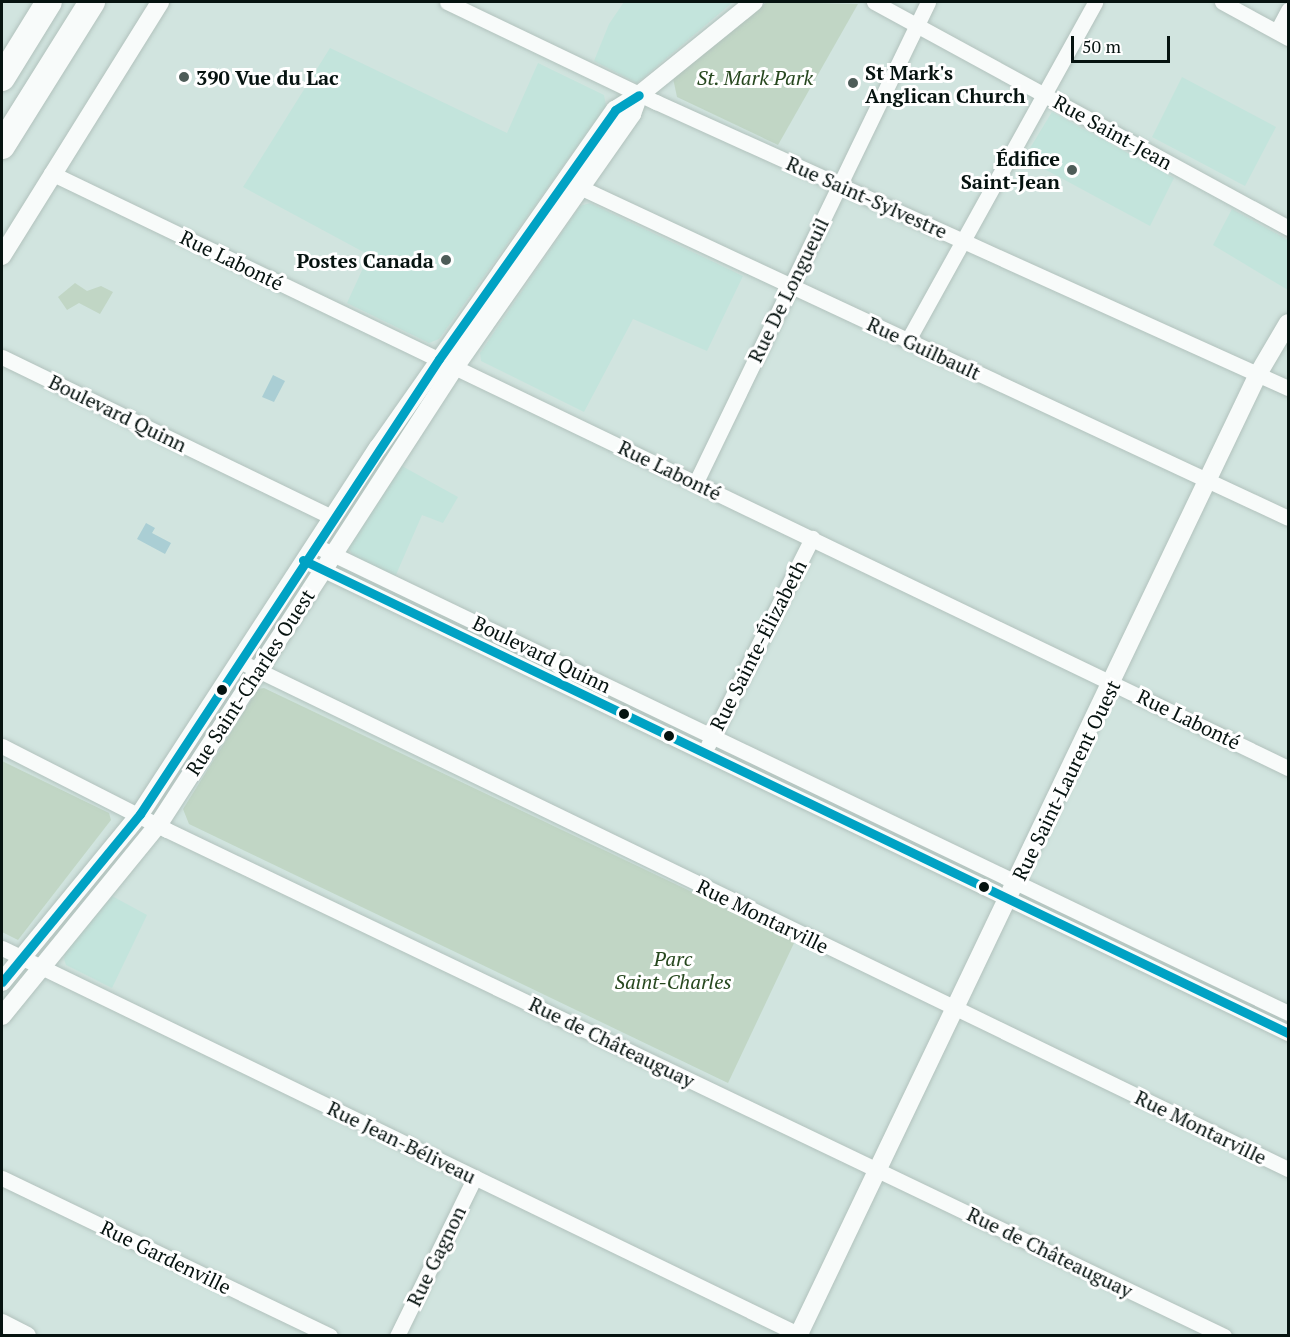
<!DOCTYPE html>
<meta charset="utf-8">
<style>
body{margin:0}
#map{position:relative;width:1290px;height:1337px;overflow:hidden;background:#d1e4df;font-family:"PT Serif",serif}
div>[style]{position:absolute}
.built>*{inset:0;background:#c3e4dc}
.green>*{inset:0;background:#c1d6c5}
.water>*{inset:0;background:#aaced4}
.roads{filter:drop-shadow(0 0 2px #b2c2bd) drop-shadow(0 0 2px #b2c2bd)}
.minor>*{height:15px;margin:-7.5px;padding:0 7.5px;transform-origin:7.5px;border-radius:7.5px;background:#f8fbfa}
.tertiary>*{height:18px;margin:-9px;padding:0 9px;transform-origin:9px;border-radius:9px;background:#f8fbfa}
.motorway>*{height:26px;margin:-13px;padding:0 13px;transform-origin:13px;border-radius:13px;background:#f8fbfa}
.bus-1>*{height:9px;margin:-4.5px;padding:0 4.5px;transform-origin:4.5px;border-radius:4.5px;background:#00a2c4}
.dots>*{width:16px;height:16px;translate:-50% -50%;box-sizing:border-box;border:3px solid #fff;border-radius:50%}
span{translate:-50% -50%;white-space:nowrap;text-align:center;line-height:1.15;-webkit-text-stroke:6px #fff;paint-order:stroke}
.poi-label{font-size:20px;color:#061310;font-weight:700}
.left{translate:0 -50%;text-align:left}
.right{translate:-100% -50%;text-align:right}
.park-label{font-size:20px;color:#27481f;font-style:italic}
.street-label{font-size:20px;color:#061310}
.frame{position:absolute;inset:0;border:3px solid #061310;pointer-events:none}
.scale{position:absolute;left:1071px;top:36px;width:99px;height:27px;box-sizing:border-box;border:3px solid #061310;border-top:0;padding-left:8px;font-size:18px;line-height:21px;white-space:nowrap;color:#061310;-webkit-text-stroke:4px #fff;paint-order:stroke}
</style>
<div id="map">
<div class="built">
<i style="clip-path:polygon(624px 2px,733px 2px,637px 83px,594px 61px,609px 24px)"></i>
<i style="clip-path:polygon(330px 48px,507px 133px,538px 63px,604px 95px,606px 106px,439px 339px,429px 343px,347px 303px,369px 255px,243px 187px)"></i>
<i style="clip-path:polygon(1182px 77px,1276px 127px,1245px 186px,1152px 137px)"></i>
<i style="clip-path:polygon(1052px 112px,1174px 178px,1150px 226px,1024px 158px)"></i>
<i style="clip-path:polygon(590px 203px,743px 276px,707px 351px,633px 319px,584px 412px,481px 361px,480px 353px,580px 206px)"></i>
<i style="clip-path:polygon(1232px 209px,1288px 240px,1288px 290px,1213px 245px)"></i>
<i style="clip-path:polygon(402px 466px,458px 497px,443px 523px,422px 515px,395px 577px,352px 555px,348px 546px)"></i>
<i style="clip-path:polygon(112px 896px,147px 915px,112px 988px,66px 965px,64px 959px,65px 952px)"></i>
</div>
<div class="green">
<i style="clip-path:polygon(767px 2px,858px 4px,778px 145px,677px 97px,673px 78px)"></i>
<i style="clip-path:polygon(75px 283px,87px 291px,101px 286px,113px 292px,100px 314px,79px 303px,67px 310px,58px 297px)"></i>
<i style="clip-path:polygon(264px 688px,795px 941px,728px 1083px,189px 824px,183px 809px,258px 689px)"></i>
<i style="clip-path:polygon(2px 761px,109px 813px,111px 820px,18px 940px,2px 932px)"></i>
</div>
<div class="water">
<i style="clip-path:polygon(273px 375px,285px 381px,274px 402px,262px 397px)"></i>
<i style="clip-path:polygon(146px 523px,155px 528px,152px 533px,171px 543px,165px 554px,137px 539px)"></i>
</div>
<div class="roads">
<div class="minor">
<i style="left:447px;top:2px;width:232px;rotate:25.6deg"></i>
<i style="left:656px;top:102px;width:694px;rotate:24.35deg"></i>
<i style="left:874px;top:2px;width:472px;rotate:28.6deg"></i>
<i style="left:1222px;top:2px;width:75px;rotate:28.6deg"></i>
<i style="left:1277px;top:31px;width:24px;rotate:-62deg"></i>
<i style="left:51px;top:173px;width:1373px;rotate:25.69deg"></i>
<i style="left:571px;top:183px;width:791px;rotate:25.04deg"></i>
<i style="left:908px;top:340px;width:386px;rotate:-61deg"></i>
<i style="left:2px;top:357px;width:367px;rotate:25.9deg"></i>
<i style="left:696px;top:482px;width:533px;rotate:-64.2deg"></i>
<i style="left:314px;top:545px;width:1081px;rotate:25.66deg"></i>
<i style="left:303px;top:560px;width:1093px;rotate:25.65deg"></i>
<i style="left:239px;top:661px;width:1166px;rotate:25.84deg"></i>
<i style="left:708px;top:745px;width:232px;rotate:-63.3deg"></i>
<i style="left:2px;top:746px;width:185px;rotate:27deg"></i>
<i style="left:167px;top:830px;width:1172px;rotate:25.58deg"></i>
<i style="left:2px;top:948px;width:889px;rotate:25.87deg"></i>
<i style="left:2px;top:1178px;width:364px;rotate:25.7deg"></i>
<i style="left:397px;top:1336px;width:177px;rotate:-63.9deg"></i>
</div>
<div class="tertiary">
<i style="left:2px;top:256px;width:299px;rotate:-58.1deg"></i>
<i style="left:2px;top:982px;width:217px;rotate:-50.6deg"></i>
<i style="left:140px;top:814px;width:437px;rotate:-57deg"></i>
<i style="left:378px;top:448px;width:413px;rotate:-55deg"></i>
<i style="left:615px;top:110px;width:28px;rotate:-32deg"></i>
<i style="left:639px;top:95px;width:148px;rotate:-39deg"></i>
<i style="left:2px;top:1016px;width:247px;rotate:-50.8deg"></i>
<i style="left:158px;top:825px;width:546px;rotate:-57.04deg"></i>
<i style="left:455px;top:367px;width:309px;rotate:-55deg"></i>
<i style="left:632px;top:114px;width:20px;rotate:-70deg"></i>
<i style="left:2px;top:1323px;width:28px;rotate:27deg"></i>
<i style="left:798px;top:1336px;width:1066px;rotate:-64.44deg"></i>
<i style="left:1258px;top:374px;width:59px;rotate:-59.5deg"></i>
</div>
<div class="motorway">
<i style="left:2px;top:78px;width:89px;rotate:-58.3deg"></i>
<i style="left:2px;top:146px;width:170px;rotate:-58deg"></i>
</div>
</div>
<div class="bus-1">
<i style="left:303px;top:560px;width:1093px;rotate:25.65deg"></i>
<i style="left:2px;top:982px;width:217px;rotate:-50.6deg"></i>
<i style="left:140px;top:814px;width:544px;rotate:-56.69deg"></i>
<i style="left:439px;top:359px;width:305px;rotate:-54.7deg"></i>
<i style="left:615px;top:110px;width:28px;rotate:-32deg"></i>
</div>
<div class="dots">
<i style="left:184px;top:77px;background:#4d5c58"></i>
<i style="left:853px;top:83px;background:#4d5c58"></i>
<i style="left:1072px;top:170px;background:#4d5c58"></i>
<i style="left:446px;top:260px;background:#4d5c58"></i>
<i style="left:222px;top:690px;background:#061310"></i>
<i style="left:624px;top:714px;background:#061310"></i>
<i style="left:669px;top:736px;background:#061310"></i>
<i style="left:984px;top:887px;background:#061310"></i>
</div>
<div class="poi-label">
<span class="left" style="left:865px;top:84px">St Mark's<br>Anglican Church</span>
<span class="left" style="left:196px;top:77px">390 Vue du Lac</span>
<span class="right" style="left:1060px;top:170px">Édifice<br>Saint-Jean</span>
<span class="right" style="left:434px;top:260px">Postes Canada</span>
</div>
<div class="park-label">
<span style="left:755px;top:77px">St. Mark Park</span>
<span style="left:673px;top:970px">Parc<br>Saint-Charles</span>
</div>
<div class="street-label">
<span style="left:1113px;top:132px;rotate:29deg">Rue Saint-Jean</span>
<span style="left:867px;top:197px;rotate:24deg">Rue Saint-Sylvestre</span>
<span style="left:232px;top:260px;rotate:26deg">Rue Labonté</span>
<span style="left:788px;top:290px;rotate:-64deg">Rue De Longueuil</span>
<span style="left:924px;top:348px;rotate:25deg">Rue Guilbault</span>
<span style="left:118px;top:413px;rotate:26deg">Boulevard Quinn</span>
<span style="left:670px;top:470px;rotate:26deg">Rue Labonté</span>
<span style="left:758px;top:645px;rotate:-63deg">Rue Sainte-Élizabeth</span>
<span style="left:542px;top:654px;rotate:26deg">Boulevard Quinn</span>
<span style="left:250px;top:682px;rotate:-57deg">Rue Saint-Charles Ouest</span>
<span style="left:1189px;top:719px;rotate:26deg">Rue Labonté</span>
<span style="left:1066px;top:780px;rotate:-64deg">Rue Saint-Laurent Ouest</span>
<span style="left:763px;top:916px;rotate:26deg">Rue Montarville</span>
<span style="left:612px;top:1042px;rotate:26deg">Rue de Châteauguay</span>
<span style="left:1201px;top:1127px;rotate:26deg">Rue Montarville</span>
<span style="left:402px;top:1142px;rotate:26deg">Rue Jean-Béliveau</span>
<span style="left:1050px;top:1252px;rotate:26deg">Rue de Châteauguay</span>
<span style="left:436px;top:1256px;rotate:-64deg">Rue Gagnon</span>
<span style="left:166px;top:1257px;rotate:26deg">Rue Gardenville</span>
</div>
<div class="frame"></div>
<div class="scale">50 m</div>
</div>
